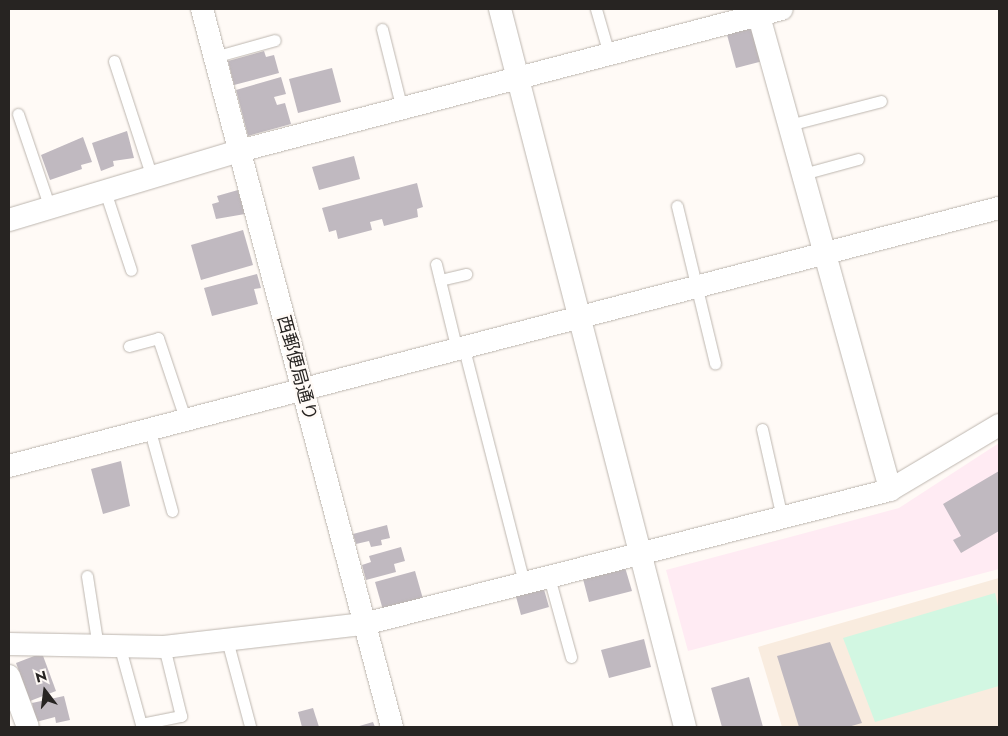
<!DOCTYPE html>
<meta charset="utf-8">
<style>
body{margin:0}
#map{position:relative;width:1008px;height:736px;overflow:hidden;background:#fffaf6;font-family:Jost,"Noto Sans JP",sans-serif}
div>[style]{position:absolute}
.built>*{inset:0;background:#f9ecdf}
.education>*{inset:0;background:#ffebf3}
.green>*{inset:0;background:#d2f7e2}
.building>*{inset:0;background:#c0b9c0}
.roads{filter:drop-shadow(0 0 1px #bdb6af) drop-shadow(0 0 1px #bdb6af)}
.lane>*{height:11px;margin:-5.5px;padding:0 5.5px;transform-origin:5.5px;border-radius:5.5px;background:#fff}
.street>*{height:22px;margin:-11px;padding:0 11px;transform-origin:11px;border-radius:11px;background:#fff}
span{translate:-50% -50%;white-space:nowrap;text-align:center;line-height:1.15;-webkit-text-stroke:4.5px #fffaf6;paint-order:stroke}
.street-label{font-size:18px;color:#272422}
.frame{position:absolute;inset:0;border:10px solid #272422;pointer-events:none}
.north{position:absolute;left:20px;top:666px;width:50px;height:50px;-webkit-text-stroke:4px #fffaf6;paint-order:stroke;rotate:345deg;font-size:14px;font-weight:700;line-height:20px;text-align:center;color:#272422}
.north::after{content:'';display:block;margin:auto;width:18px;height:22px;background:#272422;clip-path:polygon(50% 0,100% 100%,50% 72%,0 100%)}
</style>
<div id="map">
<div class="built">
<i style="clip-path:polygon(999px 578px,999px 727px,782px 727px,758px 647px)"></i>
</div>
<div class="education">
<i style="clip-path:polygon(999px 443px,999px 569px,688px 651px,666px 570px,899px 508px)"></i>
</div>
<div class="green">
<i style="clip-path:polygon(995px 593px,999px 611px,999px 686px,875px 722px,843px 638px)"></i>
</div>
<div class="building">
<i style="clip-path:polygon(753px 23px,763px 61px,736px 68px,726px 31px)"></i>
<i style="clip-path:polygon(264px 51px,266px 57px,274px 55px,279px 73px,234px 85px,228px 61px)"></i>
<i style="clip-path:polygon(332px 68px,341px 102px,298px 113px,289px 79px)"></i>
<i style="clip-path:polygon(281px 77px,286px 94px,274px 97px,277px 105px,285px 103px,291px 124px,248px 136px,236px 90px)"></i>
<i style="clip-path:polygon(127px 131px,134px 158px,113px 161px,114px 166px,101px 171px,92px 143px)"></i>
<i style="clip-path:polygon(83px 137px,92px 162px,81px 165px,82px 169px,50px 180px,41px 155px)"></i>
<i style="clip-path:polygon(354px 156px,360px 179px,319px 190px,312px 167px)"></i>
<i style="clip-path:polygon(417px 183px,423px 207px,417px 209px,418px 217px,384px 226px,382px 219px,370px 222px,372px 230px,338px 239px,336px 230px,329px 232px,322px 208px)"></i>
<i style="clip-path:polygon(238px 190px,245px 214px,216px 219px,212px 204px,219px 202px,217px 196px)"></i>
<i style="clip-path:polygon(243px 230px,253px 265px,201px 280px,191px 245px)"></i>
<i style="clip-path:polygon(257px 274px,261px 288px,254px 289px,258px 304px,212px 316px,204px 288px)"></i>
<i style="clip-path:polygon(121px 461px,130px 506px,103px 514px,91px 469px)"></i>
<i style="clip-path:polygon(999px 471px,999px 531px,961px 553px,953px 540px,961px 536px,943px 504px)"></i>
<i style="clip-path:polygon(387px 525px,390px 538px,381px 540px,382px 545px,371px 547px,369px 541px,356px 544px,353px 534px)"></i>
<i style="clip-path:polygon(401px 547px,405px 561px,394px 564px,396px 572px,366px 580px,362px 565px,371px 562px,369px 556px)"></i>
<i style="clip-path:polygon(624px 564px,632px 591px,589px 602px,582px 575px)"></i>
<i style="clip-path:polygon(415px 571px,423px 599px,383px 610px,375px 582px)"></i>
<i style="clip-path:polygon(543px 586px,549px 607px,521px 615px,515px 593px)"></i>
<i style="clip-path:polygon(644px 639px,651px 667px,609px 678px,601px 650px)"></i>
<i style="clip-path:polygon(830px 642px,862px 723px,848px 727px,799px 727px,777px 656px)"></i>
<i style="clip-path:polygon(42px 653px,56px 691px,30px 701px,16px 663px)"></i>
<i style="clip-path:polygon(749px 677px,763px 727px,722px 727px,711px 688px)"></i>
<i style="clip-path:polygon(64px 696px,70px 720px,56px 723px,55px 717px,36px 722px,32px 703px)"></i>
<i style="clip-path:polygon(313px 708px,319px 727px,302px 727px,298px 712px)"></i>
<i style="clip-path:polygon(373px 722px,375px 727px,356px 727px)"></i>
</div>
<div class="roads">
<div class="lane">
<i style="left:596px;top:9px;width:47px;rotate:73.9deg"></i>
<i style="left:382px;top:29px;width:82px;rotate:76deg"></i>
<i style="left:214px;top:57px;width:63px;rotate:-15.6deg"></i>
<i style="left:114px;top:61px;width:122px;rotate:71.9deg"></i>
<i style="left:18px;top:114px;width:99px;rotate:71.2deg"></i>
<i style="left:789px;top:125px;width:95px;rotate:-14.6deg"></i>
<i style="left:803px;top:174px;width:57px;rotate:-15.3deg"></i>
<i style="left:105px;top:191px;width:83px;rotate:71.8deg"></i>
<i style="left:677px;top:206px;width:162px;rotate:76.4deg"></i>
<i style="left:436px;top:264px;width:89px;rotate:76.3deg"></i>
<i style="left:440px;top:280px;width:27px;rotate:-13deg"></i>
<i style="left:129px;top:346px;width:30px;rotate:-15deg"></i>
<i style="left:158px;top:338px;width:88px;rotate:71.4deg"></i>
<i style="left:464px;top:349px;width:242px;rotate:75.6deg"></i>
<i style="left:762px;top:429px;width:91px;rotate:77.3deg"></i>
<i style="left:150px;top:431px;width:83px;rotate:74.6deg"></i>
<i style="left:87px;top:576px;width:72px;rotate:81.2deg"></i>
<i style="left:549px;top:577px;width:83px;rotate:74.6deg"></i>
<i style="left:227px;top:640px;width:89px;rotate:75deg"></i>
<i style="left:120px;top:648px;width:79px;rotate:74.6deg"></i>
<i style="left:141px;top:724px;width:41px;rotate:-11.3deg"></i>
<i style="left:181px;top:716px;width:71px;rotate:-103.8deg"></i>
</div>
<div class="street">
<i style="left:202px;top:9px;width:743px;rotate:75.18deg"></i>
<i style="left:500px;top:9px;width:741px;rotate:75.55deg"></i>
<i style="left:757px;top:9px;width:499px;rotate:74.5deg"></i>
<i style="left:9px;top:220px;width:240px;rotate:-16.7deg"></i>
<i style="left:239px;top:151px;width:561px;rotate:-14.66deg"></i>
<i style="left:9px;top:466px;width:1023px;rotate:-14.61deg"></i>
<i style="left:9px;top:644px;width:155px;rotate:1.1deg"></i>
<i style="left:164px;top:647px;width:201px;rotate:-6.6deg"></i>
<i style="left:364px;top:624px;width:543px;rotate:-14.29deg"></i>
<i style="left:890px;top:490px;width:127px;rotate:-30.8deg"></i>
<i style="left:9px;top:676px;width:54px;rotate:69.6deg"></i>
</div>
</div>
<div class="street-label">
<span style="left:297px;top:368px;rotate:75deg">西郵便局通り</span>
</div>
<div class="frame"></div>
<div class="north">N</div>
</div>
